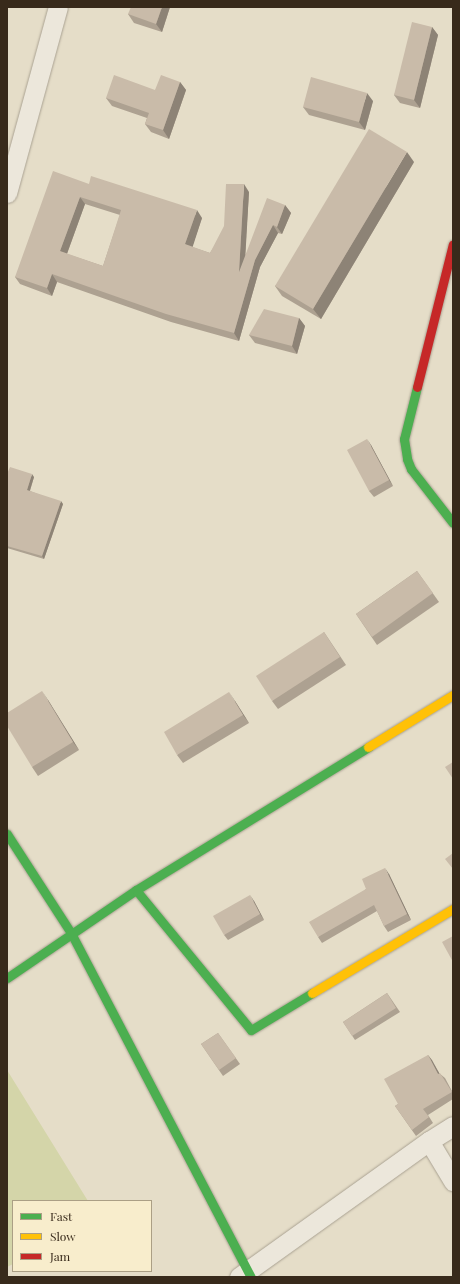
<!DOCTYPE html>
<style>
body{margin:0}
#map{position:relative;width:460px;height:1284px;overflow:hidden;background:#e5ddc8;font-family:"Playfair Display",serif}
div>[style]{position:absolute}
.green>*{inset:0;background:#d4d5a9}
.roads{filter:drop-shadow(0 0 1px #aaa292) drop-shadow(0 0 1px #aaa292)}
.street>*{height:19px;margin:-9.5px;padding:0 9.5px;transform-origin:9.5px;border-radius:9.5px;background:#ece7db}
.fast>*{height:9px;margin:-4.5px;padding:0 4.5px;transform-origin:4.5px;border-radius:4.5px;background:#4caf50}
.slow>*{height:9px;margin:-4.5px;padding:0 4.5px;transform-origin:4.5px;border-radius:4.5px;background:#ffc107}
.jam>*{height:9px;margin:-4.5px;padding:0 4.5px;transform-origin:4.5px;border-radius:4.5px;background:#c62828}
.wall>*{inset:0;background:#ada191}
.shaded-wall>*{inset:0;background:#8d8376}
.building>*{inset:0;background:#c9bba9}
span{translate:-50% -50%;white-space:nowrap;text-align:center;line-height:1.15;-webkit-text-stroke:3.5px #f8edcc;paint-order:stroke}
.frame{position:absolute;inset:0;border:8px solid #382a1b;pointer-events:none}
.legend{position:absolute;left:12px;top:1200px;width:140px;height:72px;box-sizing:border-box;background:#f8edcc;border:1px solid #ab9f85;margin:0;padding:5px 7px;list-style:none;font-size:12px;color:#382a1b}
.legend li{display:flex;align-items:center;gap:8px;height:20px}
.legend b{width:20px;border:1px solid #ab9f85}
</style>
<div id="map">
<div class="green">
<i style="clip-path:polygon(7px 1070px,88px 1201px,13px 1201px,13px 1264px,7px 1267px)"></i>
</div>
<div class="roads">
<div class="street">
<i style="left:7px;top:193px;width:193px;rotate:-74.7deg"></i>
<i style="left:429px;top:1141px;width:47px;rotate:59deg"></i>
<i style="left:239px;top:1277px;width:234px;rotate:-35.6deg"></i>
<i style="left:429px;top:1141px;width:28px;rotate:-32deg"></i>
</div>
<div class="fast">
<i style="left:417px;top:387px;width:54px;rotate:104deg"></i>
<i style="left:404px;top:439px;width:20px;rotate:81deg"></i>
<i style="left:407px;top:459px;width:11px;rotate:68deg"></i>
<i style="left:411px;top:469px;width:68px;rotate:52.1deg"></i>
<i style="left:7px;top:834px;width:118px;rotate:57.1deg"></i>
<i style="left:71px;top:933px;width:388px;rotate:62.4deg"></i>
<i style="left:136px;top:890px;width:181px;rotate:50.6deg"></i>
<i style="left:251px;top:1030px;width:71px;rotate:-31.2deg"></i>
<i style="left:7px;top:978px;width:156px;rotate:-34.3deg"></i>
<i style="left:136px;top:890px;width:273px;rotate:-31.6deg"></i>
</div>
<div class="slow">
<i style="left:368px;top:747px;width:100px;rotate:-31.5deg"></i>
<i style="left:312px;top:993px;width:164px;rotate:-30.8deg"></i>
</div>
<div class="jam">
<i style="left:417px;top:387px;width:147px;rotate:-75.9deg"></i>
</div>
</div>
<div class="wall">
<i style="clip-path:polygon(170px 7px,162px 32px,134px 23px,128px 14px)"></i>
<i style="clip-path:polygon(432px 27px,438px 35px,420px 108px,400px 103px,394px 95px)"></i>
<i style="clip-path:polygon(180px 82px,186px 90px,169px 139px,151px 132px,145px 124px,147px 118px,112px 106px,106px 98px,155px 90px)"></i>
<i style="clip-path:polygon(373px 101px,365px 130px,309px 115px,303px 107px)"></i>
<i style="clip-path:polygon(414px 162px,321px 319px,282px 296px,275px 286px)"></i>
<i style="clip-path:polygon(evenodd,89px 184px,202px 218px,192px 247px,210px 253px,249px 192px,245px 255px,285px 205px,291px 213px,282px 234px,278px 233px,260px 267px,239px 341px,171px 322px,57px 282px,52px 296px,20px 284px,15px 277px,89px 184px,85px 204px,120px 215px,103px 266px,67px 254px,85px 204px)"></i>
<i style="clip-path:polygon(299px 318px,305px 326px,297px 354px,255px 343px,249px 335px)"></i>
<i style="clip-path:polygon(371px 445px,393px 486px,374px 497px,369px 491px)"></i>
<i style="clip-path:polygon(7px 474px,34px 477px,30px 491px,63px 504px,44px 559px,7px 548px)"></i>
<i style="clip-path:polygon(417px 571px,439px 602px,377px 645px,356px 614px)"></i>
<i style="clip-path:polygon(324px 632px,346px 665px,278px 709px,272px 701px)"></i>
<i style="clip-path:polygon(48px 700px,79px 750px,38px 776px,32px 767px)"></i>
<i style="clip-path:polygon(235px 701px,249px 723px,183px 763px,177px 755px)"></i>
<i style="clip-path:polygon(389px 874px,411px 920px,388px 932px,384px 926px,377px 911px,322px 943px,318px 937px,366px 889px)"></i>
<i style="clip-path:polygon(254px 901px,264px 920px,228px 940px,224px 935px)"></i>
<i style="clip-path:polygon(387px 993px,400px 1012px,355px 1040px,343px 1022px)"></i>
<i style="clip-path:polygon(218px 1033px,240px 1064px,223px 1076px,201px 1044px)"></i>
<i style="clip-path:polygon(428px 1055px,439px 1073px,445px 1078px,453px 1093px,453px 1099px,428px 1115px,433px 1123px,416px 1136px,395px 1106px,398px 1104px)"></i>
</div>
<div class="shaded-wall">
<i style="clip-path:polygon(162px 7px,170px 7px,162px 32px,156px 24px)"></i>
<i style="clip-path:polygon(432px 27px,438px 35px,420px 108px,414px 100px)"></i>
<i style="clip-path:polygon(180px 82px,186px 90px,169px 139px,163px 130px)"></i>
<i style="clip-path:polygon(367px 93px,373px 101px,365px 130px,359px 122px)"></i>
<i style="clip-path:polygon(407px 152px,414px 162px,321px 319px,313px 309px)"></i>
<i style="clip-path:polygon(244px 184px,249px 192px,244px 279px,239px 272px)"></i>
<i style="clip-path:polygon(80px 197px,85px 204px,65px 259px,60px 251px)"></i>
<i style="clip-path:polygon(285px 205px,291px 213px,282px 234px,277px 227px)"></i>
<i style="clip-path:polygon(197px 210px,202px 218px,191px 252px,185px 244px)"></i>
<i style="clip-path:polygon(273px 225px,278px 233px,260px 267px,239px 341px,234px 333px,255px 260px)"></i>
<i style="clip-path:polygon(52px 274px,57px 282px,52px 296px,47px 288px)"></i>
<i style="clip-path:polygon(299px 318px,305px 326px,297px 354px,292px 346px)"></i>
<i style="clip-path:polygon(367px 439px,371px 445px,393px 486px,389px 480px)"></i>
<i style="clip-path:polygon(32px 474px,34px 477px,29px 493px,27px 490px)"></i>
<i style="clip-path:polygon(61px 501px,63px 504px,44px 559px,42px 556px)"></i>
<i style="clip-path:polygon(42px 691px,48px 700px,79px 750px,73px 742px)"></i>
<i style="clip-path:polygon(229px 692px,235px 701px,249px 723px,243px 715px)"></i>
<i style="clip-path:polygon(385px 868px,389px 874px,411px 920px,407px 914px)"></i>
<i style="clip-path:polygon(250px 895px,254px 901px,264px 920px,260px 914px)"></i>
<i style="clip-path:polygon(428px 1055px,432px 1060px,443px 1080px,438px 1074px)"></i>
</div>
<div class="building">
<i style="clip-path:polygon(131px 7px,162px 7px,156px 24px,128px 14px)"></i>
<i style="clip-path:polygon(412px 22px,432px 27px,414px 100px,394px 95px)"></i>
<i style="clip-path:polygon(114px 75px,155px 90px,161px 75px,180px 82px,163px 130px,145px 124px,149px 113px,106px 98px)"></i>
<i style="clip-path:polygon(311px 77px,367px 93px,359px 122px,303px 107px)"></i>
<i style="clip-path:polygon(369px 129px,407px 152px,313px 309px,275px 286px)"></i>
<i style="clip-path:polygon(evenodd,53px 171px,89px 184px,91px 176px,197px 210px,185px 244px,210px 253px,224px 226px,226px 184px,244px 184px,239px 272px,267px 198px,285px 205px,277px 227px,273px 225px,255px 260px,234px 333px,166px 314px,52px 274px,47px 288px,15px 277px,53px 171px,80px 197px,121px 210px,103px 266px,60px 251px,80px 197px)"></i>
<i style="clip-path:polygon(264px 309px,299px 318px,292px 346px,249px 335px)"></i>
<i style="clip-path:polygon(367px 439px,389px 480px,369px 491px,347px 450px)"></i>
<i style="clip-path:polygon(10px 467px,32px 474px,27px 490px,61px 501px,42px 556px,7px 546px,7px 474px)"></i>
<i style="clip-path:polygon(417px 571px,433px 593px,372px 637px,356px 614px)"></i>
<i style="clip-path:polygon(324px 632px,340px 657px,272px 701px,256px 676px)"></i>
<i style="clip-path:polygon(42px 691px,73px 742px,32px 767px,7px 726px,7px 713px)"></i>
<i style="clip-path:polygon(229px 692px,243px 715px,177px 755px,164px 732px)"></i>
<i style="clip-path:polygon(453px 762px,453px 779px,445px 767px)"></i>
<i style="clip-path:polygon(453px 853px,453px 869px,445px 859px)"></i>
<i style="clip-path:polygon(385px 868px,407px 914px,384px 926px,374px 905px,318px 937px,309px 922px,366px 889px,362px 879px)"></i>
<i style="clip-path:polygon(250px 895px,260px 914px,224px 935px,213px 916px)"></i>
<i style="clip-path:polygon(453px 936px,453px 962px,442px 942px)"></i>
<i style="clip-path:polygon(387px 993px,396px 1008px,352px 1036px,343px 1022px)"></i>
<i style="clip-path:polygon(218px 1033px,236px 1058px,219px 1070px,201px 1044px)"></i>
<i style="clip-path:polygon(428px 1055px,438px 1074px,440px 1073px,452px 1092px,423px 1109px,429px 1117px,412px 1130px,395px 1106px,398px 1104px,384px 1079px)"></i>
</div>
<div class="frame"></div>
<ul class="legend">
<li><b style="height:5px;background:#4caf50"></b>Fast</li>
<li><b style="height:5px;background:#ffc107"></b>Slow</li>
<li><b style="height:5px;background:#c62828"></b>Jam</li>
</ul>
</div>
